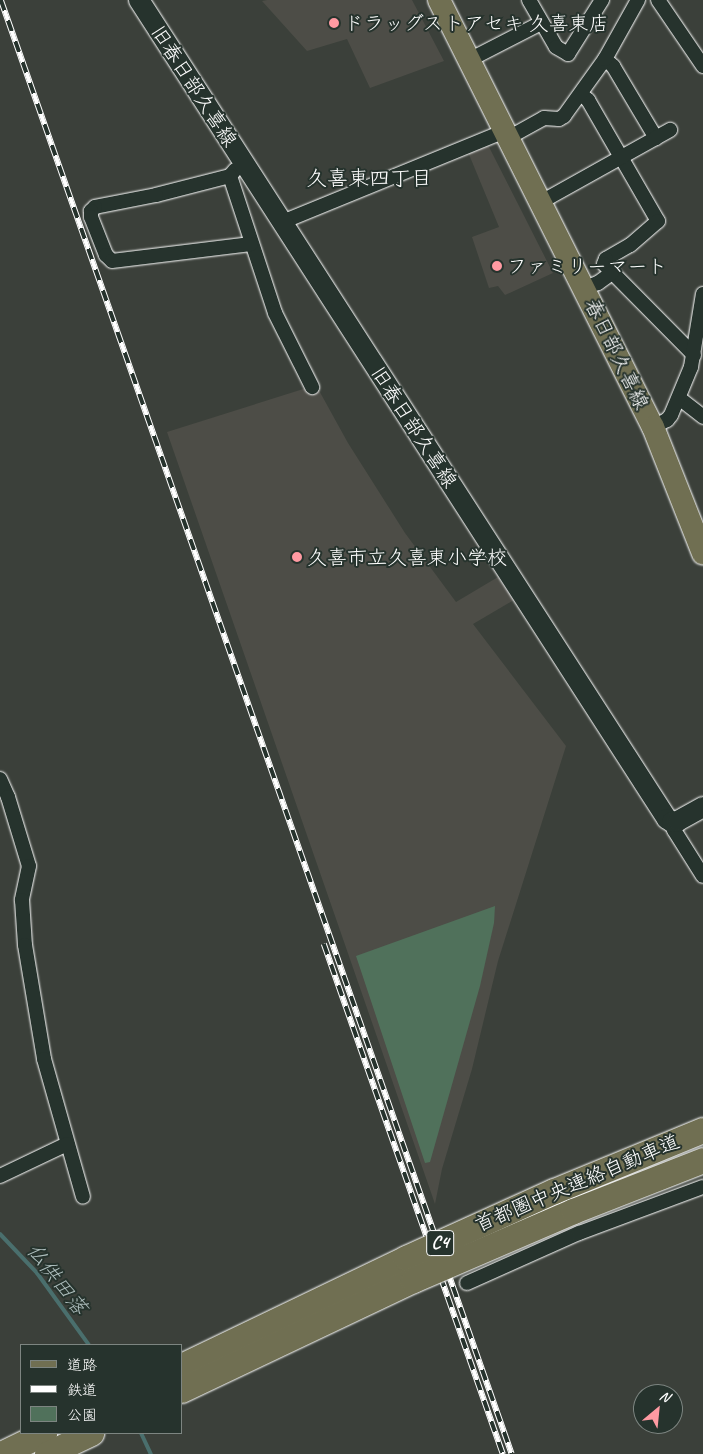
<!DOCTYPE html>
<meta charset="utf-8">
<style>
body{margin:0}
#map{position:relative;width:703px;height:1454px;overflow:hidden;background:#3b403a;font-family:Caveat,"Klee One",sans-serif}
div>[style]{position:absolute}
.built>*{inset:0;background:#4d4d47}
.green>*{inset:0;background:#50715b}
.stream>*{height:4px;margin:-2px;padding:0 2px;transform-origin:2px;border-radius:2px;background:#4a6f6d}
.roads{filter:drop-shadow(0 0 1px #fff) drop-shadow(0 0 1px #fff)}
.street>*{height:14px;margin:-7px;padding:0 7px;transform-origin:7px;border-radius:7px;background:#26332d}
.secondary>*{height:20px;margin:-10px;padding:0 10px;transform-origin:10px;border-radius:10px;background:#26332d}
.primary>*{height:22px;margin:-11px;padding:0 11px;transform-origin:11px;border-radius:11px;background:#706f52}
.highway>*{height:25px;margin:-12.5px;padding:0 12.5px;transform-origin:12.5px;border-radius:12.5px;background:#706f52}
.rail>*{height:5.5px;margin-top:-2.75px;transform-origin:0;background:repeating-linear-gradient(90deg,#26332d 0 11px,#fff 0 22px);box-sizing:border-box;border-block:1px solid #fff}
.bridges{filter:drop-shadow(0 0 1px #fff) drop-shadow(0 0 1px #fff)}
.highway-bridge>*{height:25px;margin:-12.5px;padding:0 12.5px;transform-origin:12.5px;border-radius:12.5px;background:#706f52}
.dots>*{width:14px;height:14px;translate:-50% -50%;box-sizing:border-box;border:2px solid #26332d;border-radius:50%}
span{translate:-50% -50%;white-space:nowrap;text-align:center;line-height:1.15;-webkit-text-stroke:4px #26332d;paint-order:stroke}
.shield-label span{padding:1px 4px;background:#26332d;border:1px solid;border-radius:4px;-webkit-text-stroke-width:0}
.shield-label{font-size:19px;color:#fff;font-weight:700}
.poi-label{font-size:20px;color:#fff}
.left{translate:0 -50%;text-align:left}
.street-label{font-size:20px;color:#fff}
.neighbourhood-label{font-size:21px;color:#fff}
.water-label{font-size:21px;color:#aebebd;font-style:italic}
.legend{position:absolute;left:20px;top:1344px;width:162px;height:90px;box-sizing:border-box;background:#26332d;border:1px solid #7d8581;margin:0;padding:6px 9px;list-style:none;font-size:15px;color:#fff}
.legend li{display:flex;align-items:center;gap:10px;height:25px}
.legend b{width:25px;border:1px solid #7d8581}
.north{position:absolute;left:633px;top:1384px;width:50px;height:50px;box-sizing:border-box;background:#26332d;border:1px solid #7d8581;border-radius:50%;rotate:28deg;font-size:14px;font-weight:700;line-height:20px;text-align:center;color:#fff}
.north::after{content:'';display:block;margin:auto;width:18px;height:22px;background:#ff9aa2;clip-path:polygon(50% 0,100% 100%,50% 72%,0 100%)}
</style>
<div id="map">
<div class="built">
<i style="clip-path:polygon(267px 0,412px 0,444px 61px,370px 88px,347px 39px,307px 51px,262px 1px)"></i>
<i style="clip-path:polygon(487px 143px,553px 273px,505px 295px,498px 286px,489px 288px,472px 237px,499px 227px,468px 152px)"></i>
<i style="clip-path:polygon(316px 385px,348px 443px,405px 533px,456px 602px,498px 577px,504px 586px,514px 600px,473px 624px,566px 746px,498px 961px,472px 1069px,442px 1169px,435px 1204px,167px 432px)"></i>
</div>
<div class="green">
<i style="clip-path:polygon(495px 906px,494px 923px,480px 986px,430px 1162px,425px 1163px,356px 956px)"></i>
</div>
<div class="stream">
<i style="left:0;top:1234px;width:54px;rotate:46.5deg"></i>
<i style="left:37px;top:1273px;width:89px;rotate:54.2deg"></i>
<i style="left:141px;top:1433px;width:23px;rotate:65deg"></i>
</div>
<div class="roads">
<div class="street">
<i style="left:529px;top:0;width:54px;rotate:60.1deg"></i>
<i style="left:556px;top:47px;width:14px;rotate:30deg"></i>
<i style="left:568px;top:54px;width:64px;rotate:-57.8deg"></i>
<i style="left:658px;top:0;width:80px;rotate:55.7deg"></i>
<i style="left:605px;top:59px;width:11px;rotate:41deg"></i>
<i style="left:613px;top:66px;width:84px;rotate:59.2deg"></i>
<i style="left:469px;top:60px;width:81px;rotate:-27.2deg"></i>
<i style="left:582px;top:95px;width:8px;rotate:40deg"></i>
<i style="left:588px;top:100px;width:140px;rotate:60deg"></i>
<i style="left:658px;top:221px;width:37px;rotate:139deg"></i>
<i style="left:630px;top:245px;width:28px;rotate:150deg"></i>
<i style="left:606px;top:259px;width:5px;rotate:112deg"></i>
<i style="left:604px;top:264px;width:128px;rotate:45.3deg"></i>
<i style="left:508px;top:138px;width:41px;rotate:-29.1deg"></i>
<i style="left:544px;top:118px;width:15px;rotate:4deg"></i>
<i style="left:559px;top:119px;width:6px;rotate:-31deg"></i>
<i style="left:564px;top:116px;width:70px;rotate:-54.3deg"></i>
<i style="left:605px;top:59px;width:68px;rotate:-60.8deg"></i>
<i style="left:235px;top:170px;width:8px;rotate:130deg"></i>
<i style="left:230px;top:176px;width:144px;rotate:71.8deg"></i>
<i style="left:275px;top:313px;width:83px;rotate:63.4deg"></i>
<i style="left:230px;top:176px;width:76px;rotate:165.6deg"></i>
<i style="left:156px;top:195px;width:62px;rotate:168.9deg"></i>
<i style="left:95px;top:207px;width:6px;rotate:135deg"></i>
<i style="left:91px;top:211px;width:6px;rotate:90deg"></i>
<i style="left:91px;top:217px;width:41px;rotate:68.5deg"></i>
<i style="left:106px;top:255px;width:8px;rotate:45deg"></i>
<i style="left:112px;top:261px;width:140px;rotate:-7deg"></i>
<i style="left:541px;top:202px;width:148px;rotate:-29.2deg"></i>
<i style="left:282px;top:222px;width:241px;rotate:-22.2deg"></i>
<i style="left:584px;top:288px;width:15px;rotate:-20deg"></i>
<i style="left:598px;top:283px;width:17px;rotate:-36deg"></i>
<i style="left:679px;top:398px;width:31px;rotate:38deg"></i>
<i style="left:653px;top:427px;width:16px;rotate:-27deg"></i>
<i style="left:667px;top:420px;width:6px;rotate:-51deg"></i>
<i style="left:671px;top:415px;width:52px;rotate:-67.4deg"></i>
<i style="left:691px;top:367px;width:74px;rotate:-80.7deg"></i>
<i style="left:0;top:779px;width:20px;rotate:66deg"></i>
<i style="left:8px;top:797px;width:72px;rotate:73.1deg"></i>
<i style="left:29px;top:866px;width:35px;rotate:102deg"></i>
<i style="left:22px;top:900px;width:45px;rotate:86.2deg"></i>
<i style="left:25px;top:945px;width:116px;rotate:80.5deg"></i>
<i style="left:44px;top:1059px;width:143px;rotate:74.2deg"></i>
<i style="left:672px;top:822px;width:8px;rotate:76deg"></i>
<i style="left:674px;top:830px;width:54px;rotate:57.8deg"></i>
<i style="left:0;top:1176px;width:74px;rotate:-25.5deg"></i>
<i style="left:467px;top:1283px;width:123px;rotate:-24.1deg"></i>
<i style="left:579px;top:1233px;width:132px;rotate:-20.4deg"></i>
</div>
<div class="secondary">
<i style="left:139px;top:0;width:974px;rotate:57.19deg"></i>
<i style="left:667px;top:819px;width:6px;rotate:31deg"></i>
<i style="left:672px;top:822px;width:6px;rotate:-9deg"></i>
<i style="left:678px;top:821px;width:29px;rotate:-29deg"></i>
</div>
<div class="primary">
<i style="left:439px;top:0;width:478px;rotate:63.4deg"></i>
<i style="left:653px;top:427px;width:136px;rotate:68.4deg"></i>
</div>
<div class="highway">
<i style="left:1px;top:1454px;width:48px;rotate:-26deg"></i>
<i style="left:47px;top:1454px;width:49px;rotate:-25.5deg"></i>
</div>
</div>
<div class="rail">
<i style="left:1px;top:0;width:1541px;rotate:70.64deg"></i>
<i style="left:324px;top:944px;width:541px;rotate:70.66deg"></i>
</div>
<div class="bridges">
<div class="highway-bridge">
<i style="left:181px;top:1366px;width:250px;rotate:-25.6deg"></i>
<i style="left:406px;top:1258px;width:162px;rotate:-24.4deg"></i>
<i style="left:554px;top:1191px;width:161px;rotate:-22.3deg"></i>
<i style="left:181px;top:1390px;width:257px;rotate:-25.4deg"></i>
<i style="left:413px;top:1280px;width:174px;rotate:-23.3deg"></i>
<i style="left:573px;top:1211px;width:140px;rotate:-21.4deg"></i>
</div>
</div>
<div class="dots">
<i style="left:334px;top:23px;background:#ff9aa2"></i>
<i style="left:497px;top:266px;background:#ff9aa2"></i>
<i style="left:297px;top:557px;background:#ff9aa2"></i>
</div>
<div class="shield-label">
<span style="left:440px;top:1243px">C4</span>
</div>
<div class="poi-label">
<span class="left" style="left:344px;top:23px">ドラッグストアセキ 久喜東店</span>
<span class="left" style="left:507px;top:266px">ファミリーマート</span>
<span class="left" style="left:307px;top:557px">久喜市立久喜東小学校</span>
</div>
<div class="street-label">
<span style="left:194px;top:86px;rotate:57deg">旧春日部久喜線</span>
<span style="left:617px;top:354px;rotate:64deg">春日部久喜線</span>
<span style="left:414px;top:427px;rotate:57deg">旧春日部久喜線</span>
<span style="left:577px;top:1183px;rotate:-23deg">首都圏中央連絡自動車道</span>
</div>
<div class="neighbourhood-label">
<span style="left:369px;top:178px">久喜東四丁目</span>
</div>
<div class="water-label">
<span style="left:57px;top:1279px;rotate:52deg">仏供田落</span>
</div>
<ul class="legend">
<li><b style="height:6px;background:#706f52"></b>道路</li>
<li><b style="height:6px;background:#fff"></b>鉄道</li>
<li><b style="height:14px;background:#50715b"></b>公園</li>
</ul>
<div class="north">N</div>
</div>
